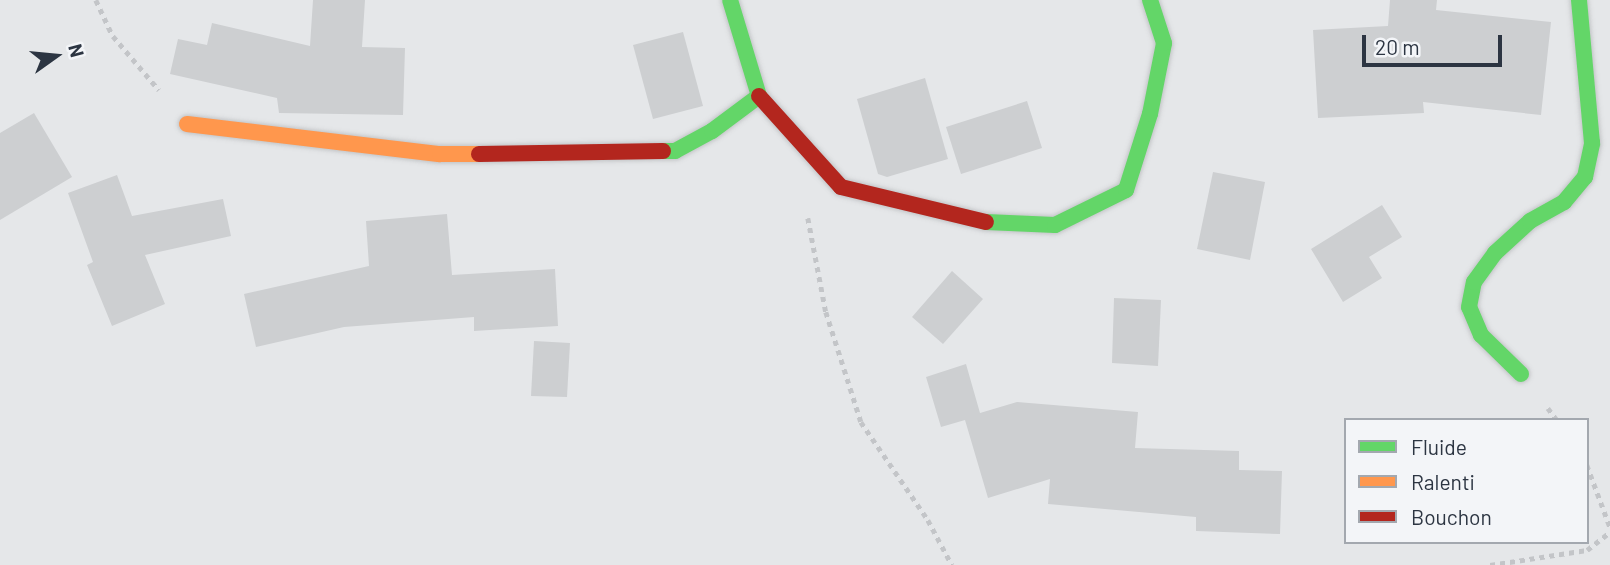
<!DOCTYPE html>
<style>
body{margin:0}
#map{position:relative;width:1610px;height:565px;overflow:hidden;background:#e5e7e9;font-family:Barlow,sans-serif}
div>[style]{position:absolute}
.building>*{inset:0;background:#cdcfd1}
.path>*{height:4.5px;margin-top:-2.25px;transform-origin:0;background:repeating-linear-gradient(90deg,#c3c5c8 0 5px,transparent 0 10px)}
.roads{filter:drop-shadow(0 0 2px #c3c5c7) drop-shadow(0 0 2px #c3c5c7)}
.fast>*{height:16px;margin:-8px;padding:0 8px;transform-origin:8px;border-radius:8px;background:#63d668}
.slow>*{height:16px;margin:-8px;padding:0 8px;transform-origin:8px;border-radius:8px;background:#ff974d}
.jam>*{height:16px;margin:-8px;padding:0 8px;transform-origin:8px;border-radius:8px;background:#b3261e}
span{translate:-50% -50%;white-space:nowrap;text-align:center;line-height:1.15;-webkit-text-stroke:5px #f3f5f8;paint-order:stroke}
.legend{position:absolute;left:1344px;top:418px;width:245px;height:126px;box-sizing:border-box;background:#f3f5f8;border:2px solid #a3a8af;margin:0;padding:9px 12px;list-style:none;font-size:21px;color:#2c3542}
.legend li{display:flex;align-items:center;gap:14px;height:35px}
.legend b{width:35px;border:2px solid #a3a8af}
.north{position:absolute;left:21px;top:21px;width:70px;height:70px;-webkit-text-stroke:5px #f3f5f8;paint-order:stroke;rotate:75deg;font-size:19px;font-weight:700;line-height:28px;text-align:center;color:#2c3542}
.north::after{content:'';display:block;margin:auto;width:24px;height:32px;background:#2c3542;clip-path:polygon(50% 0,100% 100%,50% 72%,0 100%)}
.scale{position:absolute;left:1362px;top:35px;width:140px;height:32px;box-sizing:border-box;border:4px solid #2c3542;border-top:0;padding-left:9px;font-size:21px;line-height:24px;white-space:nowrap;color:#2c3542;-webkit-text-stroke:5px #f3f5f8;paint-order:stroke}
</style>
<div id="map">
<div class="building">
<i style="clip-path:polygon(313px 0,365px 0,362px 47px,405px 48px,403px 115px,279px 113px,277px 98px,170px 74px,178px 39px,207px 45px,212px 23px,310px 46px)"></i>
<i style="clip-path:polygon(1390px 0,1437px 0,1436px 10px,1551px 22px,1541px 115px,1423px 102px,1424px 113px,1318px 118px,1313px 30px,1388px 26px)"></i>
<i style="clip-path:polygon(683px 32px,703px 106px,653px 119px,633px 45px)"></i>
<i style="clip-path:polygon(925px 78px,948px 159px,887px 177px,878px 174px,857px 99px)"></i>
<i style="clip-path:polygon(1027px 101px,1042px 148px,961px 174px,946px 127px)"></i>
<i style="clip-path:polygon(34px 113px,72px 177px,0 220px,0 133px)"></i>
<i style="clip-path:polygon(1213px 172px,1265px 182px,1250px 260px,1197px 249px)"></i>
<i style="clip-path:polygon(117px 175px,132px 216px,223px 199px,231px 236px,145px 255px,165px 304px,112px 326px,87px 265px,93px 262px,68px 193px)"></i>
<i style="clip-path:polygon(1382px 205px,1402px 237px,1369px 257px,1382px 278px,1343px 302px,1311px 249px)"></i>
<i style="clip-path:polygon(447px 214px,452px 275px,555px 269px,558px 326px,474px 331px,474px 317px,344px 327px,256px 347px,244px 294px,369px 266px,366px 221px)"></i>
<i style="clip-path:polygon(952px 271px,983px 299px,943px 344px,912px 317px)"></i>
<i style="clip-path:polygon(1114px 298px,1161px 300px,1158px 366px,1112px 363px)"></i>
<i style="clip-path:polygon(534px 341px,570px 343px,567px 397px,531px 396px)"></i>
<i style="clip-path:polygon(966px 364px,980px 413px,1017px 402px,1138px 412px,1135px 448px,1239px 451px,1239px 470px,1282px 471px,1280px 534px,1196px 531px,1196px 517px,1048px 504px,1050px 479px,988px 498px,965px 420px,941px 427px,926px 377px)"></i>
</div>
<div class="path">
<i style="left:96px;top:0;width:40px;rotate:65deg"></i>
<i style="left:113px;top:36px;width:71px;rotate:49.6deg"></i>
<i style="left:808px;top:218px;width:96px;rotate:79.2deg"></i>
<i style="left:826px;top:312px;width:115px;rotate:72.3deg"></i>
<i style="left:861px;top:422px;width:119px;rotate:55.6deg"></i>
<i style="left:928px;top:520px;width:51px;rotate:61.9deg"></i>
<i style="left:1548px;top:408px;width:15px;rotate:53deg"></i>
<i style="left:1587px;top:465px;width:66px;rotate:69.6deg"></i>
<i style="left:1490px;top:565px;width:98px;rotate:-8.8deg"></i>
<i style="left:1587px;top:550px;width:29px;rotate:-38deg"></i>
</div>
<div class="roads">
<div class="fast">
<i style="left:663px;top:151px;width:12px"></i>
<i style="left:675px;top:151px;width:42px;rotate:-28.4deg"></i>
<i style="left:712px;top:131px;width:59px;rotate:-36.7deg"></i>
<i style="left:759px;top:96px;width:100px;rotate:-106.8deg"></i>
<i style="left:986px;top:222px;width:69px;rotate:2.5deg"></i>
<i style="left:1055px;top:225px;width:79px;rotate:-26.2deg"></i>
<i style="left:1126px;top:190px;width:80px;rotate:-72.5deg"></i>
<i style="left:1150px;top:114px;width:72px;rotate:-78.8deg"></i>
<i style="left:1164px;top:43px;width:45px;rotate:-108deg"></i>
<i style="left:1521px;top:374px;width:56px;rotate:-135.7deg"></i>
<i style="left:1481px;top:335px;width:30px;rotate:-113deg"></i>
<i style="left:1469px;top:307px;width:25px;rotate:-79deg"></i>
<i style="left:1474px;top:282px;width:36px;rotate:-54deg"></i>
<i style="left:1495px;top:253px;width:47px;rotate:-42.4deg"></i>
<i style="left:1530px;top:221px;width:39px;rotate:-29deg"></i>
<i style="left:1564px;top:202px;width:33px;rotate:-50deg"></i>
<i style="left:1585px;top:177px;width:35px;rotate:-78deg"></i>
<i style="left:1592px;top:143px;width:144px;rotate:-95.2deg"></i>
</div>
<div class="slow">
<i style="left:187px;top:124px;width:255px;rotate:6.8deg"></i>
<i style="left:440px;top:154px;width:39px"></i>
</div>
<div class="jam">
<i style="left:759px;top:96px;width:122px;rotate:48deg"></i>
<i style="left:841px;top:187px;width:149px;rotate:13.6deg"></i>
<i style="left:479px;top:154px;width:184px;rotate:-0.9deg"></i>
</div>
</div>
<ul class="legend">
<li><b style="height:9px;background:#63d668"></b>Fluide</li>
<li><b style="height:9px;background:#ff974d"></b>Ralenti</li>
<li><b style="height:9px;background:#b3261e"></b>Bouchon</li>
</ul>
<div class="north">N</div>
<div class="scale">20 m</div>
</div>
